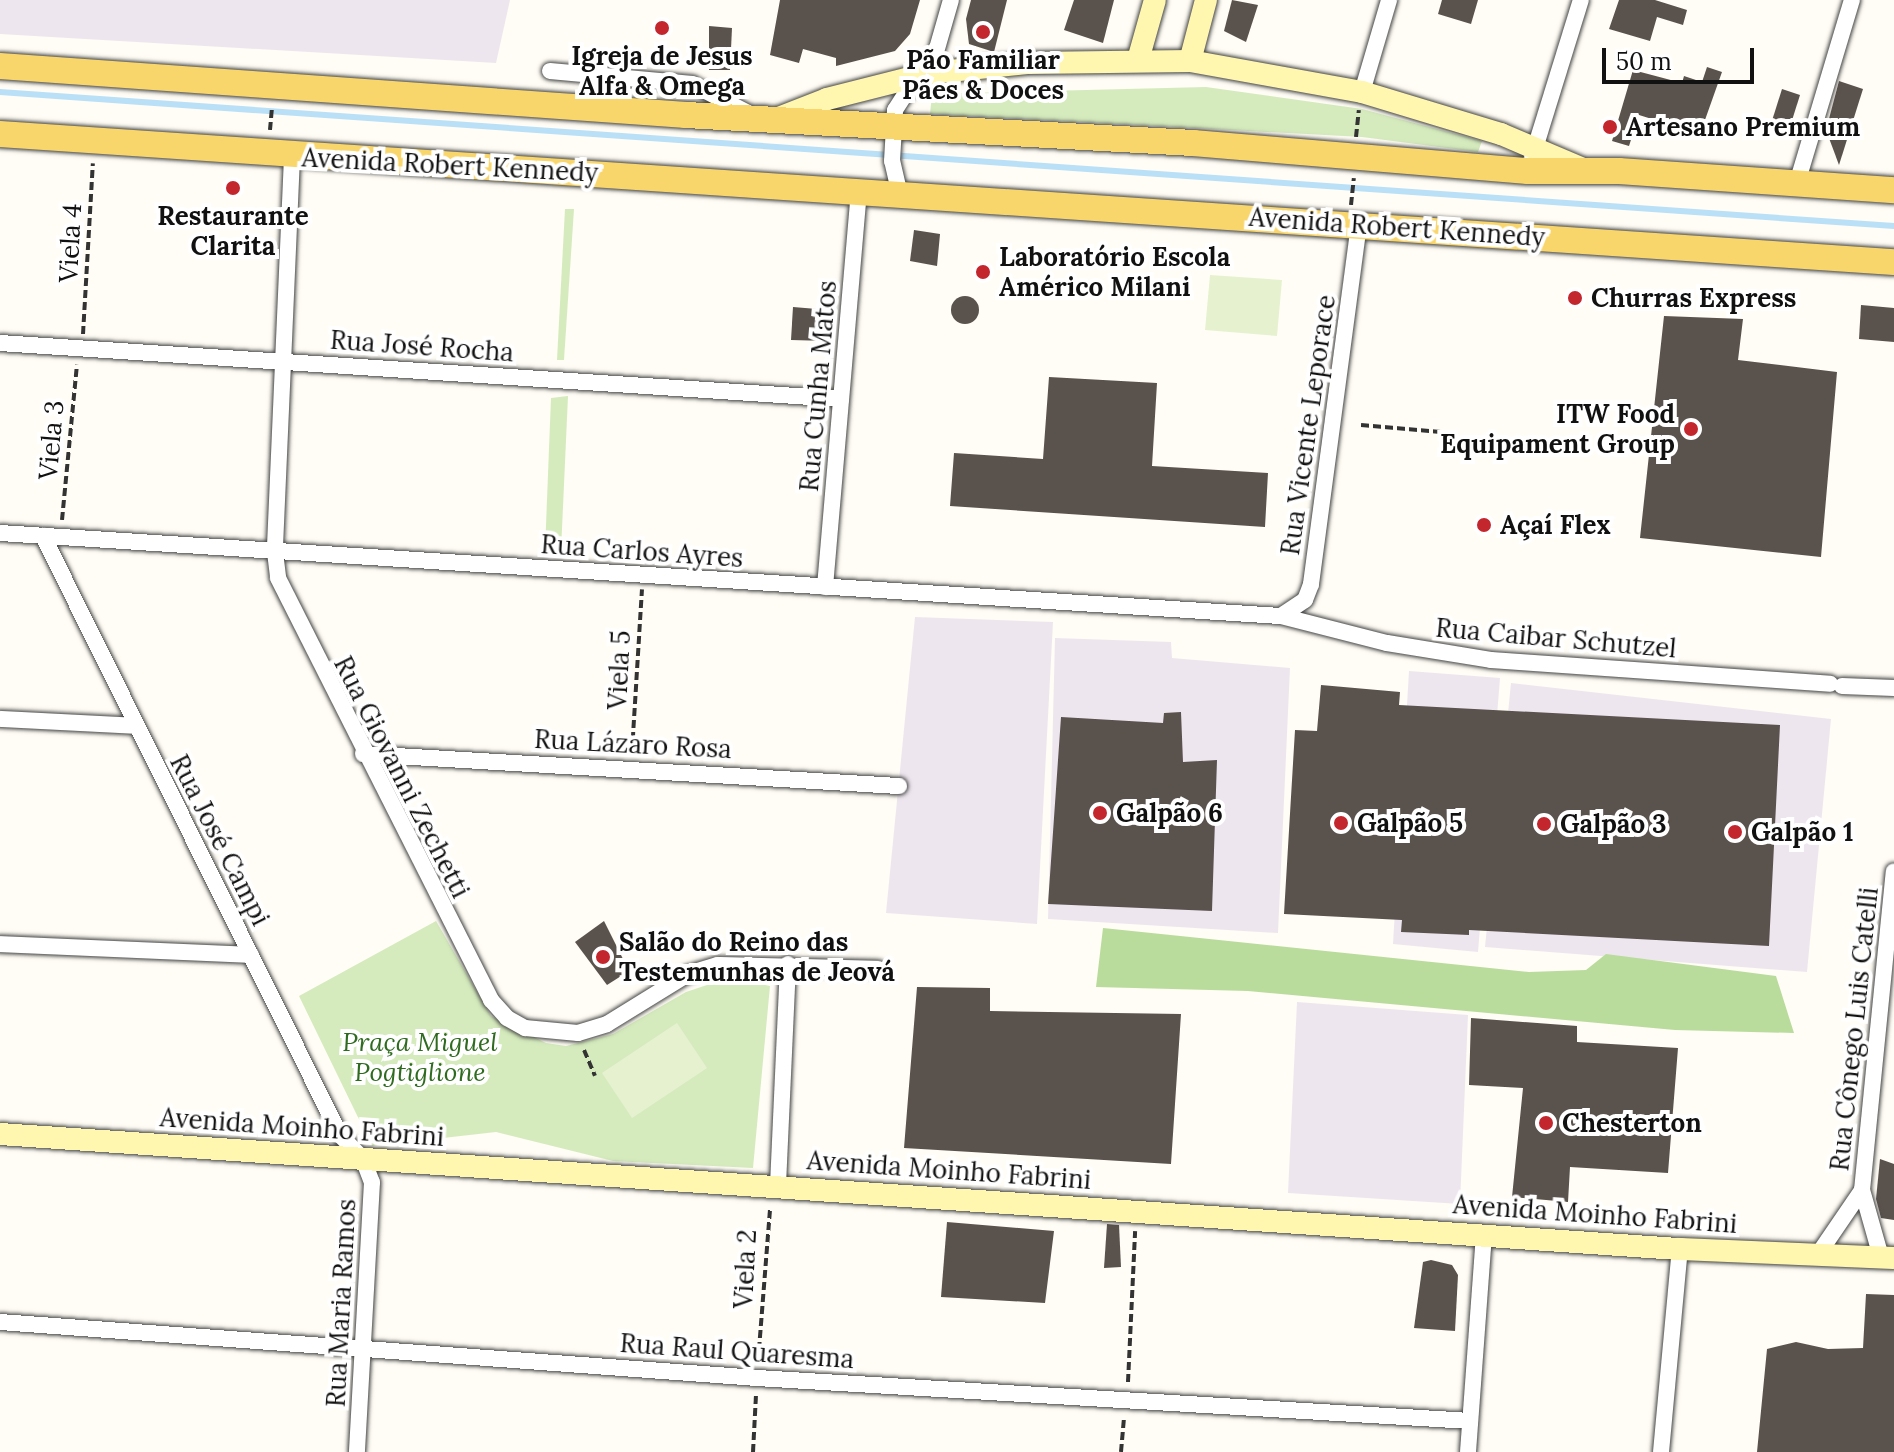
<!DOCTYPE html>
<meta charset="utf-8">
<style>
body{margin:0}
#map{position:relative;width:1894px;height:1452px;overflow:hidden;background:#fffdf5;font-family:Lora,serif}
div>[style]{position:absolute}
.industrial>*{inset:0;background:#eee6ef}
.green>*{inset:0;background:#d5ebbd}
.forest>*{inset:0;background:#b9dc9c}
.pitch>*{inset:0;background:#e6f2cf}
.stream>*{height:6px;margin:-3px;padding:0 3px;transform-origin:3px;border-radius:3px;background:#b9e0f7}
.building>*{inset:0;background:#5a524d}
.round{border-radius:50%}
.path>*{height:4px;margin-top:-2px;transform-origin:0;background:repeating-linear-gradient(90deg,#333 0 8px,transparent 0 12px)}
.roads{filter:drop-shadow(0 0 2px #444) drop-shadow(0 0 2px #444)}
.street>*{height:16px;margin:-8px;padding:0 8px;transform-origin:8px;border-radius:8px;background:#fff}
.secondary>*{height:22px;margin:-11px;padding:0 11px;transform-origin:11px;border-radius:11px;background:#fff6b0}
.primary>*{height:26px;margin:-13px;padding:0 13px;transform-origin:13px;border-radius:13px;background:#f9d66b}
.dots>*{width:22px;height:22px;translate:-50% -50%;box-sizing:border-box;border:4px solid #fff;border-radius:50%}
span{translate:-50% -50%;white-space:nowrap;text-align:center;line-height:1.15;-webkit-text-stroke:8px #fff;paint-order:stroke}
.poi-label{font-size:26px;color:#111;font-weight:700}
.left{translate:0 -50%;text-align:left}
.right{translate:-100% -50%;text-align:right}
.street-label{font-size:26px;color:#111}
.park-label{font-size:26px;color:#2f6b1f;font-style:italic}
.scale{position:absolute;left:1602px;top:48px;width:152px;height:36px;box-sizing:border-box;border:4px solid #111;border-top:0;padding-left:10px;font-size:24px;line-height:28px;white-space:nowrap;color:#111;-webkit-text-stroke:6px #fff;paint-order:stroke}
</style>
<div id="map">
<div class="industrial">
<i style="clip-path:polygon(0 0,510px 0,496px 63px,0 34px)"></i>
<i style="clip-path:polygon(915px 617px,1053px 622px,1037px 924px,886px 913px)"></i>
<i style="clip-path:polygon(1055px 638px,1171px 642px,1172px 658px,1290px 668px,1278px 933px,1048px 919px)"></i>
<i style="clip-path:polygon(1409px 671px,1500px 678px,1478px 952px,1393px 944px)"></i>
<i style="clip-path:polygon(1511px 683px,1831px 719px,1807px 972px,1485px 947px)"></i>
<i style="clip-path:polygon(1297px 1002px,1468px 1015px,1460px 1204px,1288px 1193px)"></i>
</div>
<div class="green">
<i style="clip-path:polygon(1206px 87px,1362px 109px,1482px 141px,1478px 152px,1362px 137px,930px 114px,932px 94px)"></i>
<i style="clip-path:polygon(565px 209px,574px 209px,564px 360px,557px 360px)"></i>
<i style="clip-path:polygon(568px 396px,561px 551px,545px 551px,551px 398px)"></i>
<i style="clip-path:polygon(436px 921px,491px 1016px,546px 1043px,566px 1046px,613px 1034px,686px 992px,731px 977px,770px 986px,753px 1168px,613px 1161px,496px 1132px,372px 1146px,299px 996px)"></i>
</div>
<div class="forest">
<i style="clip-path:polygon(1103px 928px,1529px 972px,1586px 970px,1606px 954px,1776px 976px,1794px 1033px,1675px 1030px,1248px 991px,1096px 987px)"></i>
</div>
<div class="pitch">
<i style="clip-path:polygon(1210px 275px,1282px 280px,1277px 336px,1205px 330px)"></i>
<i style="clip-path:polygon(677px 1023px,707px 1068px,632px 1118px,602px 1073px)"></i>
</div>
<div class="stream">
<i style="left:0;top:92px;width:1899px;rotate:4.05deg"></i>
</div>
<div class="building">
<i style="clip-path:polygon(780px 0,920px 0,910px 34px,895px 51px,836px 66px,836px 58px,803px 49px,799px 63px,770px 55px)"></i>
<i style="clip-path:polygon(971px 0,1007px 0,994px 52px,969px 44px,966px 19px)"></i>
<i style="clip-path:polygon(1074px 0,1114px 0,1103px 43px,1064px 30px)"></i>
<i style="clip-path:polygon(1232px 0,1258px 5px,1246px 42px,1224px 31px)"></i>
<i style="clip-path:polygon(1442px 0,1478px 0,1471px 24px,1438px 14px)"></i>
<i style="clip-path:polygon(1619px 0,1655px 0,1687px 10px,1683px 25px,1657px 17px,1650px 41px,1609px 29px)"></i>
<i style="clip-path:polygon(709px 26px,732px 28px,730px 70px,709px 70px)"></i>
<i style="clip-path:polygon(1707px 67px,1722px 72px,1700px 134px,1639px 115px,1629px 146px,1612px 141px,1633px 70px,1682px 83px,1684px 76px,1702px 82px)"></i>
<i style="clip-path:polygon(1839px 81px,1863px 89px,1839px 165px,1826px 130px)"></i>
<i style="clip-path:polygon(1782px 89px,1800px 95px,1788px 133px,1770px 127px)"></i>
<i style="clip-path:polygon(914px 230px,940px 234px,937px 266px,910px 261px)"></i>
<i class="round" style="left:951px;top:296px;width:28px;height:28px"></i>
<i style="clip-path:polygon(1861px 305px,1894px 308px,1894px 342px,1859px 339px)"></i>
<i style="clip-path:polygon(793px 307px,829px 310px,828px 341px,791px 340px)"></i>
<i style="clip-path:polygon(1664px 316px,1743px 319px,1738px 360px,1837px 372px,1821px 557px,1640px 538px)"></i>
<i style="clip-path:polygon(1049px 377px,1157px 383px,1152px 466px,1268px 473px,1265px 527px,950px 506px,954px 453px,1043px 459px)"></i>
<i style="clip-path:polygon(1321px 685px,1400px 692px,1399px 705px,1780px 725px,1769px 946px,1469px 930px,1469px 935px,1401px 932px,1402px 920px,1284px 914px,1295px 730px,1317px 731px)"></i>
<i style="clip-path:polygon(1181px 712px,1183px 762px,1217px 760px,1212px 911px,1048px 904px,1061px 717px,1163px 723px,1164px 713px)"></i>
<i style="clip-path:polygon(604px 921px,629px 971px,607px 985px,575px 942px)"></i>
<i style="clip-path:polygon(917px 987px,990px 988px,990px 1011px,1181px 1014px,1171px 1164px,904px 1148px)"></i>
<i style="clip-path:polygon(1471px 1018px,1577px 1026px,1577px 1042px,1678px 1048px,1668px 1173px,1570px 1167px,1568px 1202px,1512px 1197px,1523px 1088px,1469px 1085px)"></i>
<i style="clip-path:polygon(1880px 1159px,1894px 1164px,1894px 1220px,1881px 1218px,1876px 1199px)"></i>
<i style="clip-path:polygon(947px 1222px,1054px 1231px,1045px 1303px,941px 1297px)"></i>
<i style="clip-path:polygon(1107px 1224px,1119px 1225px,1121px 1267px,1104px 1268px)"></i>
<i style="clip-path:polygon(1431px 1260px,1452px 1265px,1458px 1275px,1455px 1331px,1414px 1328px,1423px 1262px)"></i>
<i style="clip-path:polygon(1866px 1294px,1894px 1295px,1894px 1452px,1757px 1452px,1767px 1349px,1796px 1342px,1828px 1349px,1863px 1348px)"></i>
</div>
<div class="path">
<i style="left:270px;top:130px;width:23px;rotate:-85deg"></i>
<i style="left:1356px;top:137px;width:27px;rotate:-84deg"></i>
<i style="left:1351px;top:205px;width:27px;rotate:-84deg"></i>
<i style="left:83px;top:334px;width:171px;rotate:-86.7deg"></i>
<i style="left:1361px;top:425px;width:80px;rotate:5deg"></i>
<i style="left:62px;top:520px;width:156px;rotate:-84.5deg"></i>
<i style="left:632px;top:752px;width:163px;rotate:-86.5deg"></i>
<i style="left:584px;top:1050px;width:28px;rotate:67deg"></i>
<i style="left:758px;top:1362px;width:154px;rotate:-85.5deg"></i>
<i style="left:1128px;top:1382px;width:151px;rotate:-87.3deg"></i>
<i style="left:753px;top:1452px;width:58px;rotate:-87deg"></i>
<i style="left:1121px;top:1452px;width:33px;rotate:-85deg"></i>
</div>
<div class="roads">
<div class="street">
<i style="left:550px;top:71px;width:143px;rotate:5.2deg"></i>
<i style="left:692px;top:84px;width:65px;rotate:27.3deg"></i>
<i style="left:1362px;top:92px;width:96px;rotate:-73.6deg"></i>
<i style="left:292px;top:157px;width:395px;rotate:92.5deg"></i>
<i style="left:275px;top:552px;width:26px;rotate:83deg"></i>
<i style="left:278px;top:578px;width:473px;rotate:63.2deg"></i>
<i style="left:491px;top:1000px;width:24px;rotate:48deg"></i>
<i style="left:507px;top:1018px;width:21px;rotate:29deg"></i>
<i style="left:525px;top:1028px;width:53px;rotate:5.4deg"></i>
<i style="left:578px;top:1033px;width:30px;rotate:-17deg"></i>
<i style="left:607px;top:1024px;width:95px;rotate:-31.7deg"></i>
<i style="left:688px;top:974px;width:31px;rotate:-17deg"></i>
<i style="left:718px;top:965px;width:160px;rotate:1.4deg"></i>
<i style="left:1532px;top:158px;width:165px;rotate:-72.8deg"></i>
<i style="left:1797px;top:183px;width:191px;rotate:-73.3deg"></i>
<i style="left:900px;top:195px;width:35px;rotate:-103deg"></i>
<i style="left:892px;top:161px;width:51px;rotate:-86.6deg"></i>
<i style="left:895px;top:110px;width:27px;rotate:-57deg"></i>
<i style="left:910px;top:87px;width:24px;rotate:-35deg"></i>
<i style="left:930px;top:73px;width:76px;rotate:-74deg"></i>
<i style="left:0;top:343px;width:843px;rotate:3.81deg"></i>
<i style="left:0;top:533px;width:1284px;rotate:3.71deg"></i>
<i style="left:1281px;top:616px;width:109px;rotate:14.3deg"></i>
<i style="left:1387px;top:643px;width:105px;rotate:9.3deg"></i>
<i style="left:1491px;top:660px;width:340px;rotate:4deg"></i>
<i style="left:43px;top:536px;width:669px;rotate:63.63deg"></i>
<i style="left:340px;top:1135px;width:33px;rotate:46deg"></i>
<i style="left:363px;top:1159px;width:25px;rotate:69deg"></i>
<i style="left:372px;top:1182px;width:270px;rotate:93.2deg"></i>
<i style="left:825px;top:587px;width:398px;rotate:-85.1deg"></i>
<i style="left:1281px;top:616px;width:29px;rotate:-34deg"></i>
<i style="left:1305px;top:600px;width:17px;rotate:-69deg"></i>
<i style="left:1311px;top:584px;width:361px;rotate:-82.4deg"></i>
<i style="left:1842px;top:686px;width:52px;rotate:2.2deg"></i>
<i style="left:0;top:719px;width:136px;rotate:2.9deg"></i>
<i style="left:363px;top:754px;width:537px;rotate:3.42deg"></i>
<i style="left:0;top:944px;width:251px;rotate:2.5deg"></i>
<i style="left:778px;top:1185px;width:221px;rotate:-87.4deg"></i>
<i style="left:1817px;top:1256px;width:80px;rotate:-55.7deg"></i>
<i style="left:1881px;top:1257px;width:70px;rotate:-105.8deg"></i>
<i style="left:1862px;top:1190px;width:320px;rotate:-84.3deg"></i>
<i style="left:0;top:1322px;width:759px;rotate:4.23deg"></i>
<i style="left:757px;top:1378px;width:714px;rotate:3.45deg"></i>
<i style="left:1468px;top:1452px;width:217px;rotate:-85.8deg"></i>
<i style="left:1661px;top:1452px;width:204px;rotate:-84.7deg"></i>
</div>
<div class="secondary">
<i style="left:1138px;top:60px;width:62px;rotate:-74.2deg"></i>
<i style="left:1190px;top:61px;width:63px;rotate:-75.3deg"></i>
<i style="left:776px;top:119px;width:55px;rotate:-21.4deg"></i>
<i style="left:827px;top:99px;width:106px;rotate:-14.2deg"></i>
<i style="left:930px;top:73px;width:100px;rotate:-5.8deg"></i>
<i style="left:1029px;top:63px;width:161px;rotate:-0.7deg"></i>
<i style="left:1190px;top:61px;width:175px;rotate:10.2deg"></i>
<i style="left:1362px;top:92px;width:145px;rotate:16.8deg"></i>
<i style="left:1501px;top:134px;width:89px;rotate:23.1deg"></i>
<i style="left:0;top:1134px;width:1684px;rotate:3.92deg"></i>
<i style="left:1680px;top:1249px;width:214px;rotate:2.4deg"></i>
</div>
<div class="primary">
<i style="left:0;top:66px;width:688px;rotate:4.09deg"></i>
<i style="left:686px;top:115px;width:508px;rotate:3.16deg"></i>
<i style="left:1193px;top:143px;width:336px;rotate:4.8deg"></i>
<i style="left:1528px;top:171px;width:91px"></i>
<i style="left:1619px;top:171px;width:276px;rotate:4deg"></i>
<i style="left:0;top:134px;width:1898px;rotate:3.87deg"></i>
</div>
</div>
<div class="dots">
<i style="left:662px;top:28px;background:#c4262e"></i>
<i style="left:983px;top:32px;background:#c4262e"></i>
<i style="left:1610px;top:127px;background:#c4262e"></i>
<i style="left:233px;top:188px;background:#c4262e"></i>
<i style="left:983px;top:272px;background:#c4262e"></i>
<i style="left:1575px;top:298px;background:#c4262e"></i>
<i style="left:1691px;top:429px;background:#c4262e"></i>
<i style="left:1484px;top:525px;background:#c4262e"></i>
<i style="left:1100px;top:813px;background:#c4262e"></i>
<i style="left:1341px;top:823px;background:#c4262e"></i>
<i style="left:1544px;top:824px;background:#c4262e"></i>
<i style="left:1735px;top:832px;background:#c4262e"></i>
<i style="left:603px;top:957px;background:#c4262e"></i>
<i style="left:1546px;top:1123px;background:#c4262e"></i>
</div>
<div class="poi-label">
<span style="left:662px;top:71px">Igreja de Jesus<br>Alfa &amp; Omega</span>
<span style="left:983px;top:75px">Pão Familiar<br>Pães &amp; Doces</span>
<span class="left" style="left:1626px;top:127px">Artesano Premium</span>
<span style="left:233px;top:231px">Restaurante<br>Clarita</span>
<span class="left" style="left:999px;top:272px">Laboratório Escola<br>Américo Milani</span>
<span class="left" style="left:1591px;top:298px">Churras Express</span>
<span class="right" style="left:1675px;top:429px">ITW Food<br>Equipament Group</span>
<span class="left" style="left:1500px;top:525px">Açaí Flex</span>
<span class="left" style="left:1116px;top:813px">Galpão 6</span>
<span class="left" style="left:1357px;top:823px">Galpão 5</span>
<span class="left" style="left:1560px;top:824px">Galpão 3</span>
<span class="left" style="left:1751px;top:832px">Galpão 1</span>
<span class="left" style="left:619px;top:957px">Salão do Reino das<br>Testemunhas de Jeová</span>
<span class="left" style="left:1562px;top:1123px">Chesterton</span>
</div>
<div class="street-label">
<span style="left:450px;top:165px;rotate:3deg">Avenida Robert Kennedy</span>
<span style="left:1397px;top:227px;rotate:4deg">Avenida Robert Kennedy</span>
<span style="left:70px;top:243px;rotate:-87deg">Viela 4</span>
<span style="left:422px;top:346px;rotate:4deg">Rua José Rocha</span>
<span style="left:818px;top:386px;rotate:-85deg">Rua Cunha Matos</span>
<span style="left:1308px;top:425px;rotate:-82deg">Rua Vicente Leporace</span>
<span style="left:51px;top:440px;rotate:-85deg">Viela 3</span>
<span style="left:642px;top:551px;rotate:4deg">Rua Carlos Ayres</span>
<span style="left:1556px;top:638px;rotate:5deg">Rua Caibar Schutzel</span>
<span style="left:619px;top:670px;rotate:-87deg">Viela 5</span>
<span style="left:633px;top:744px;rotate:3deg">Rua Lázaro Rosa</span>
<span style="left:402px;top:777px;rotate:63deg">Rua Giovanni Zechetti</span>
<span style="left:220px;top:840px;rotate:63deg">Rua José Campi</span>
<span style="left:1854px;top:1029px;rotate:-84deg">Rua Cônego Luis Catelli</span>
<span style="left:302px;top:1127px;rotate:4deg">Avenida Moinho Fabrini</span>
<span style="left:949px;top:1170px;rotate:4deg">Avenida Moinho Fabrini</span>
<span style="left:1595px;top:1214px;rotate:4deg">Avenida Moinho Fabrini</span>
<span style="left:745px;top:1269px;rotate:-87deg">Viela 2</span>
<span style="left:341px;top:1303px;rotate:-87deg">Rua Maria Ramos</span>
<span style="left:737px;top:1351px;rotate:4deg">Rua Raul Quaresma</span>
</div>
<div class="park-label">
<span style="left:420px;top:1057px">Praça Miguel<br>Pogtiglione</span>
</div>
<div class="scale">50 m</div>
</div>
